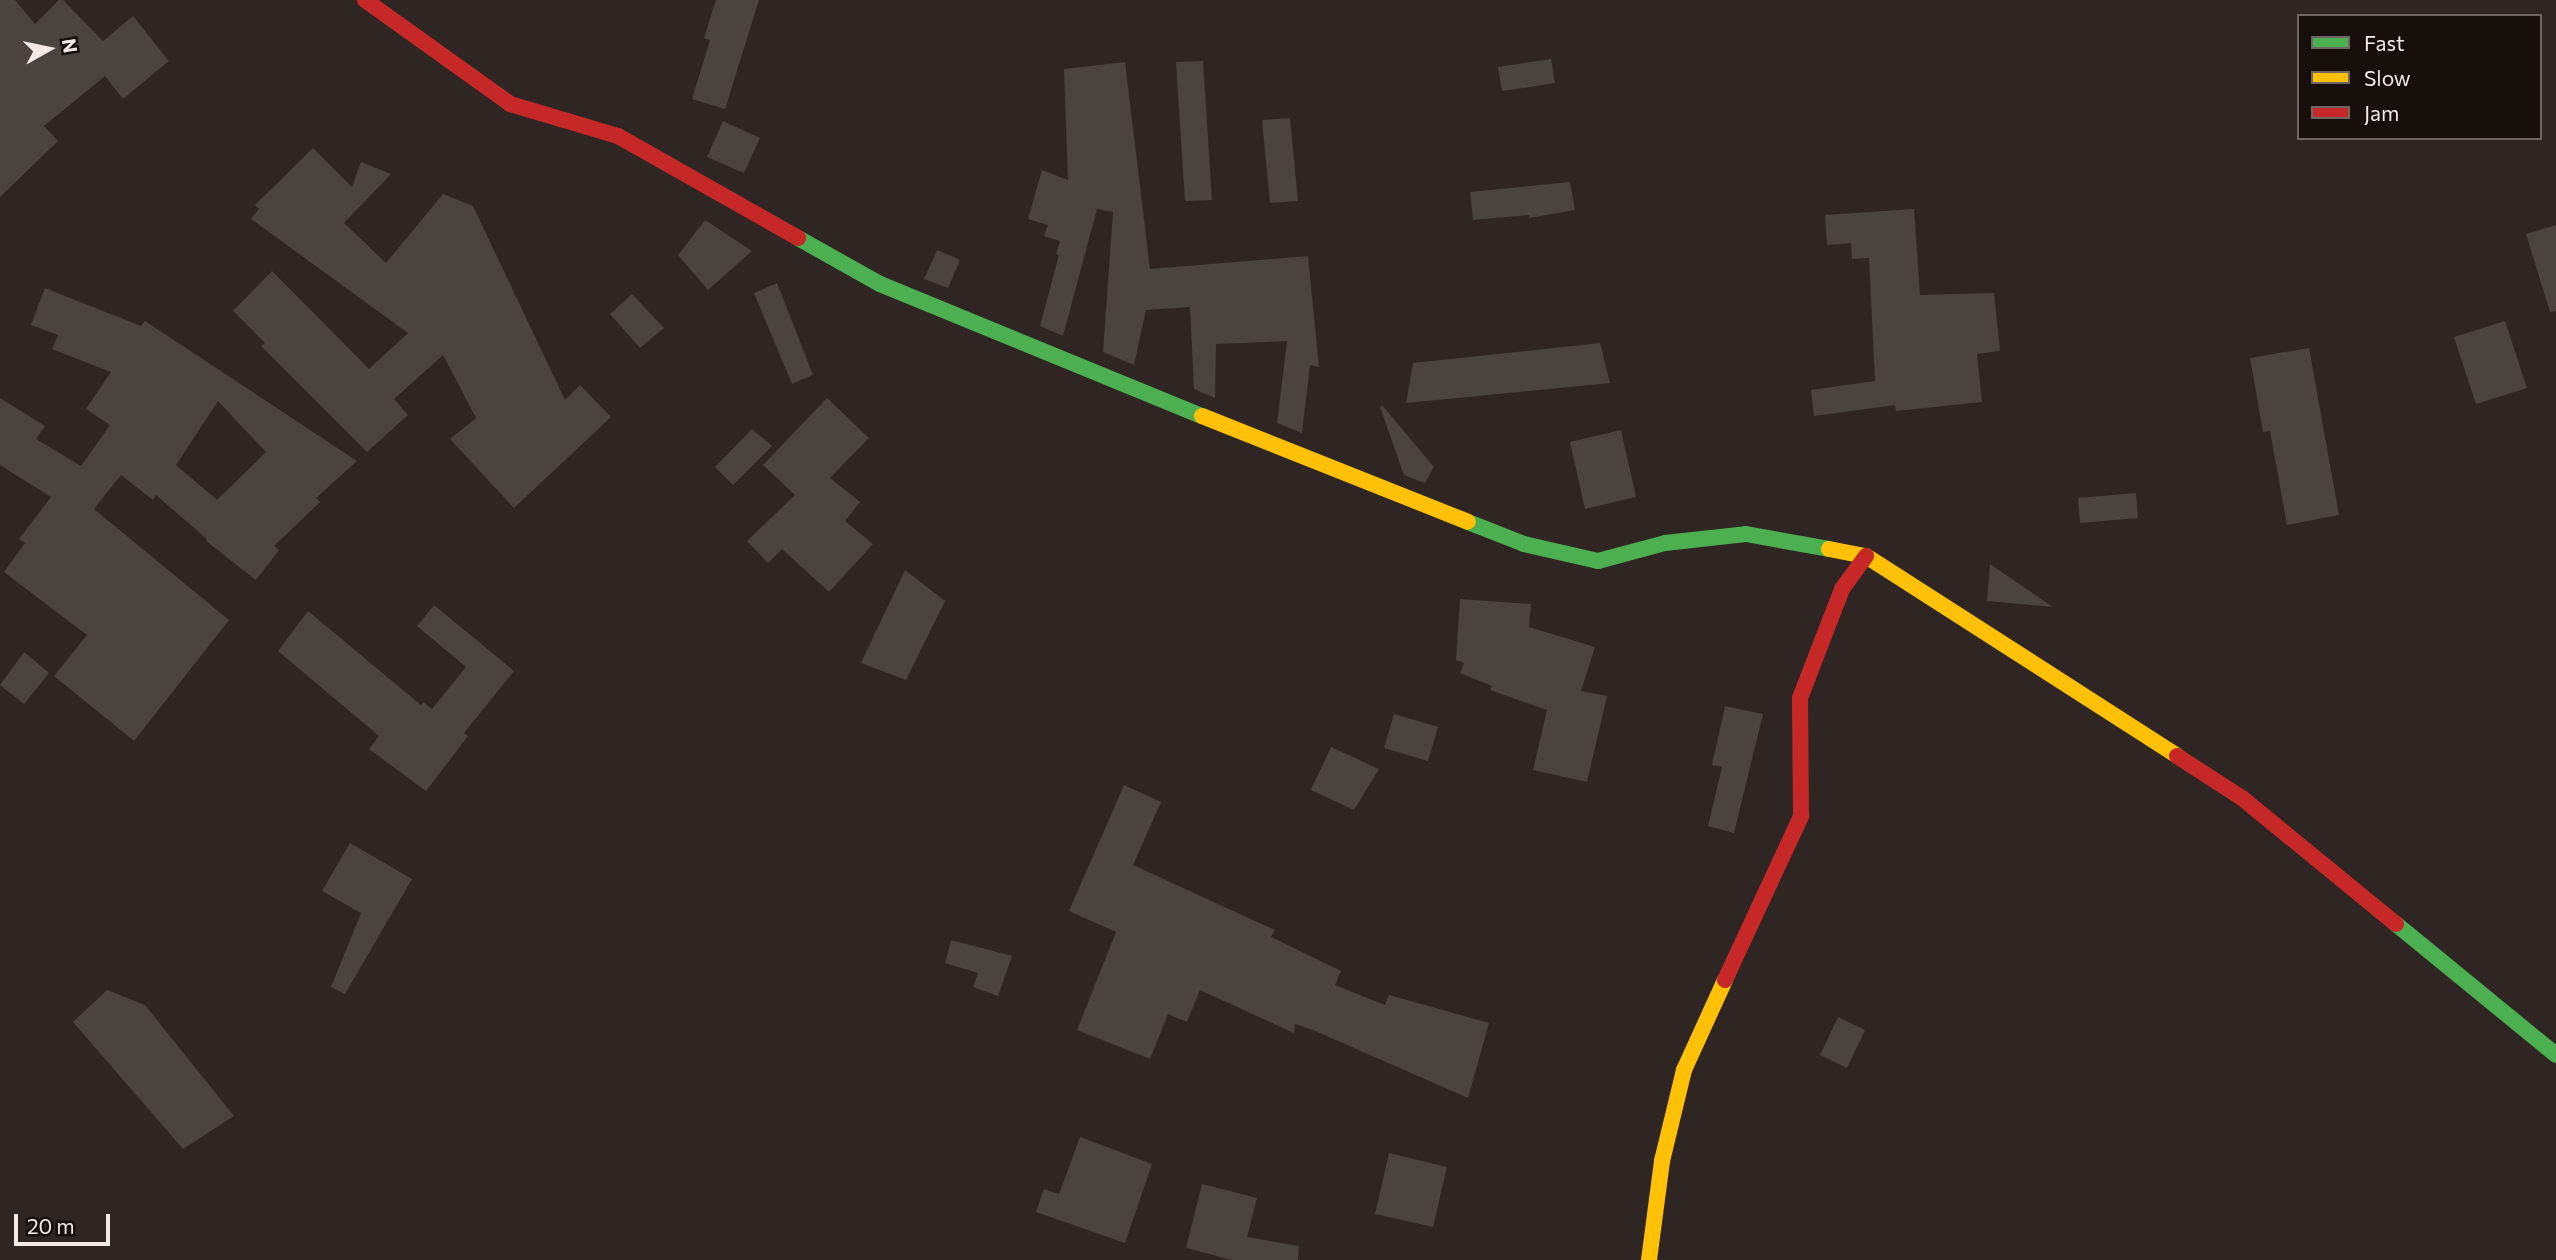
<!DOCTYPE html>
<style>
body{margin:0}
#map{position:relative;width:2556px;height:1260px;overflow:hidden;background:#2f2623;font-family:Commissioner,sans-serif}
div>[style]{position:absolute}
.building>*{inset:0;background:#4a433f}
.fast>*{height:16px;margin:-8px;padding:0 8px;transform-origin:8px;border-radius:8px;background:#4caf50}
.slow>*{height:16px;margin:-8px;padding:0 8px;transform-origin:8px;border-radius:8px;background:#ffc107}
.jam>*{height:16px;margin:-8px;padding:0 8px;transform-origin:8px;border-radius:8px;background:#c62828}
span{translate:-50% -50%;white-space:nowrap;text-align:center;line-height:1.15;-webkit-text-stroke:6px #160f0c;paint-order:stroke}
.legend{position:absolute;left:2297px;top:14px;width:245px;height:126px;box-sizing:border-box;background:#160f0c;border:2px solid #6f6663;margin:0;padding:9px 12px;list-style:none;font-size:21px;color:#f5e9e6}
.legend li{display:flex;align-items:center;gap:14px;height:35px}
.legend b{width:35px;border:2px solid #6f6663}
.north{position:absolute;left:14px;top:14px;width:70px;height:70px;-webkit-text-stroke:5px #160f0c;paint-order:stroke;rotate:81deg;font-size:19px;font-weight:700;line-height:28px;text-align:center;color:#f5e9e6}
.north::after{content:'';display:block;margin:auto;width:24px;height:32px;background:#f5e9e6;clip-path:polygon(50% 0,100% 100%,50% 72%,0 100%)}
.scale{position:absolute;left:14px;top:1214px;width:96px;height:32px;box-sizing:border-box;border:4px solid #f5e9e6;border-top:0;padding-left:9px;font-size:21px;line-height:24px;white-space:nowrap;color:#f5e9e6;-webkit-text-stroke:5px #160f0c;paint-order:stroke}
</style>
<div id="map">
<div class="building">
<i style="clip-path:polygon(0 0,15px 0,35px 24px,59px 0,63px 0,103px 41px,133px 16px,169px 61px,123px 99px,105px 76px,44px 126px,58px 141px,0 197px)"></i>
<i style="clip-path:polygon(716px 0,759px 0,725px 109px,692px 99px,710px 40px,704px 38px)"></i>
<i style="clip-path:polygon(1551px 59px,1555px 83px,1502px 91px,1498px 67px)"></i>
<i style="clip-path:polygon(1203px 61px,1212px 200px,1185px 201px,1176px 62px)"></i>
<i style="clip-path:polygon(1125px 62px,1150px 269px,1308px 256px,1319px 367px,1310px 365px,1302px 433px,1277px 423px,1287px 341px,1216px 344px,1215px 398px,1194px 389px,1190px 307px,1146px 310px,1134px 365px,1103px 352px,1113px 212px,1097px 209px,1063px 336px,1040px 326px,1059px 255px,1056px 254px,1060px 241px,1044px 236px,1048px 225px,1028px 219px,1042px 170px,1068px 180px,1064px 69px)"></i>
<i style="clip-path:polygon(1290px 118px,1298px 201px,1270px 203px,1262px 120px)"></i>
<i style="clip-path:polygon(723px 121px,760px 138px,744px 173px,707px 157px)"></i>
<i style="clip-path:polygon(313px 148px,352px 187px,361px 162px,391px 174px,344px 223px,386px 263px,443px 194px,473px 206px,565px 400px,580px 385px,611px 417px,514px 508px,450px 439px,476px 418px,443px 355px,394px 399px,408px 415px,367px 452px,261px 346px,265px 343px,233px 311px,272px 271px,369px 369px,408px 333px,251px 219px,259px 209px,255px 205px)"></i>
<i style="clip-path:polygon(1570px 182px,1575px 210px,1529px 218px,1529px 215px,1473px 220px,1470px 192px)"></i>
<i style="clip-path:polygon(1914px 209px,1920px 295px,1994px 293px,2000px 351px,1977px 354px,1982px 402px,1896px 411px,1895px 405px,1814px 416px,1811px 390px,1875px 381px,1869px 258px,1852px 259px,1851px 243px,1827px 245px,1825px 215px)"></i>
<i style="clip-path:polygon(705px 220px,752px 251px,708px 290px,678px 255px)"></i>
<i style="clip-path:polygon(2556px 225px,2556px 311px,2550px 312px,2526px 234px)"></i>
<i style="clip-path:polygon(937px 250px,960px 260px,948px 288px,924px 279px)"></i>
<i style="clip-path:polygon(777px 283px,813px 375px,792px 384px,754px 293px)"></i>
<i style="clip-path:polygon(evenodd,45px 288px,141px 326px,145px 321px,357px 461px,316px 498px,320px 502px,274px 546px,279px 550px,256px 580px,206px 541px,207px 539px,156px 495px,153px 500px,121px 475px,94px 509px,229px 620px,134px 741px,54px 676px,87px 635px,4px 572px,25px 543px,19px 539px,51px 497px,0 465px,0 398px,45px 426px,36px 439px,81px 466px,110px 425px,86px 409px,111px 372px,52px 349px,58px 335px,31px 325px,45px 288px,218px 401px,266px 452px,217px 500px,176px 465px,218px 401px)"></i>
<i style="clip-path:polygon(632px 294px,664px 328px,640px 348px,610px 314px)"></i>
<i style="clip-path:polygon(2505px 321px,2527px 388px,2476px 404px,2454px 337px)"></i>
<i style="clip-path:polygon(1600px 343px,1610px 383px,1406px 403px,1413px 363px)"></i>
<i style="clip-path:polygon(2309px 348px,2339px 515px,2287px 525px,2270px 431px,2263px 432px,2250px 358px)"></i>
<i style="clip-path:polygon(827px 398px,869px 438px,830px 478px,860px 502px,845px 521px,873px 544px,829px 592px,782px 549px,768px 563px,747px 541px,795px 495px,763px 465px)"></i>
<i style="clip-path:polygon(1382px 405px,1434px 467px,1425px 483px,1404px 475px,1380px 407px)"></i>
<i style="clip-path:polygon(752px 429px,772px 446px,733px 485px,715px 467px)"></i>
<i style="clip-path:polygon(1621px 430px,1636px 497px,1585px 509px,1570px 442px)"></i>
<i style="clip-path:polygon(2136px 493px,2138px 518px,2080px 523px,2078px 498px)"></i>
<i style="clip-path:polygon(1990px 564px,2053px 607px,1987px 601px)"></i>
<i style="clip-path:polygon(905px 570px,945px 601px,906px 680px,861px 663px)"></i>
<i style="clip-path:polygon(1460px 599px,1531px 604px,1529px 627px,1595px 647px,1581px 691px,1607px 696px,1587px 782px,1533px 770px,1547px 710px,1490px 690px,1492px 686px,1460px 673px,1464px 663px,1456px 660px)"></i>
<i style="clip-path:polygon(434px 605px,514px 671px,464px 733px,468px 736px,426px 791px,369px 749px,379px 736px,278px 651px,308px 611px,421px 705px,423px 702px,432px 709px,466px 667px,417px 626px)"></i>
<i style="clip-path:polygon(24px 652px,49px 673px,24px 704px,0 685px)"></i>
<i style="clip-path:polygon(1725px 706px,1763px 714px,1734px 833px,1708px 826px,1722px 767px,1712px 765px)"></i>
<i style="clip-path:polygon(1394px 714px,1438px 727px,1428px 761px,1384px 748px)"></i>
<i style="clip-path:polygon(1331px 747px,1379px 769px,1354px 810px,1311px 790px)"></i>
<i style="clip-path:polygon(1124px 785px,1161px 802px,1133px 865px,1275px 930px,1271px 937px,1341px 971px,1335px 985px,1385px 1005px,1389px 995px,1489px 1023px,1468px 1098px,1313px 1030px,1295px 1024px,1294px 1033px,1200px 990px,1187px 1022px,1168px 1014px,1150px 1059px,1077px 1030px,1116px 932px,1069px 911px)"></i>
<i style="clip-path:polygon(350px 843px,412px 879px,345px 994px,331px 987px,361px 913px,322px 891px)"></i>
<i style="clip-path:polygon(951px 940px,1012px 956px,998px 996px,973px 987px,978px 973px,945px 963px)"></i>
<i style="clip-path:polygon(107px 990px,145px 1005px,234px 1116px,183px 1149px,73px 1022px)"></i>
<i style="clip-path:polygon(1838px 1017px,1865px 1030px,1847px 1068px,1820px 1055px)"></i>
<i style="clip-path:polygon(1080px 1137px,1152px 1164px,1125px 1243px,1036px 1212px,1044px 1189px,1059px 1194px)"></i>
<i style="clip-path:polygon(1389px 1153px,1447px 1167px,1433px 1227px,1375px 1214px)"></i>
<i style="clip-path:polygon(1202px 1184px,1257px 1198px,1247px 1237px,1299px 1246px,1298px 1260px,1232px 1260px,1186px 1248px)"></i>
</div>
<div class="fast">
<i style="left:798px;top:238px;width:94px;rotate:29.3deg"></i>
<i style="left:880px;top:284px;width:348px;rotate:22.3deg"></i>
<i style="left:1468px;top:522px;width:60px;rotate:21.4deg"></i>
<i style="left:1524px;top:544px;width:76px;rotate:12.9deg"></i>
<i style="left:1598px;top:561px;width:69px;rotate:-15deg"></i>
<i style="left:1665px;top:543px;width:81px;rotate:-6.3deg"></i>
<i style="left:1746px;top:534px;width:84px;rotate:10.2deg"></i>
<i style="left:2396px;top:924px;width:207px;rotate:39.3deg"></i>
</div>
<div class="slow">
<i style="left:1202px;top:416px;width:286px;rotate:21.7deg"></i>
<i style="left:1829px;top:549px;width:38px;rotate:11deg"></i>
<i style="left:1866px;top:556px;width:370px;rotate:32.7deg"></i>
<i style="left:1649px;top:1260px;width:100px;rotate:-82.5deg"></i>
<i style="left:1662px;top:1161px;width:94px;rotate:-76.4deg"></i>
<i style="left:1684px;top:1070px;width:99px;rotate:-65.5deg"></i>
</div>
<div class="jam">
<i style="left:365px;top:0;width:178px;rotate:35.6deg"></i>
<i style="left:510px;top:104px;width:113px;rotate:16.5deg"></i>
<i style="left:618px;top:136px;width:207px;rotate:29.5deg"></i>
<i style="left:2177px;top:756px;width:77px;rotate:32.9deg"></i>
<i style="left:2242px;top:798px;width:199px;rotate:39.3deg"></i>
<i style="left:1725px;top:980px;width:181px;rotate:-65.1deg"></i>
<i style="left:1801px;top:816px;width:118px;rotate:-90.5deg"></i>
<i style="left:1800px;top:698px;width:117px;rotate:-68.9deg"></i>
<i style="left:1842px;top:589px;width:41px;rotate:-54deg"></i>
</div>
<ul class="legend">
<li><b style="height:9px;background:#4caf50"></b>Fast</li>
<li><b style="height:9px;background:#ffc107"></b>Slow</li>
<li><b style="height:9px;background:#c62828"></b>Jam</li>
</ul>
<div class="north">N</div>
<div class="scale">20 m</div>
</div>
